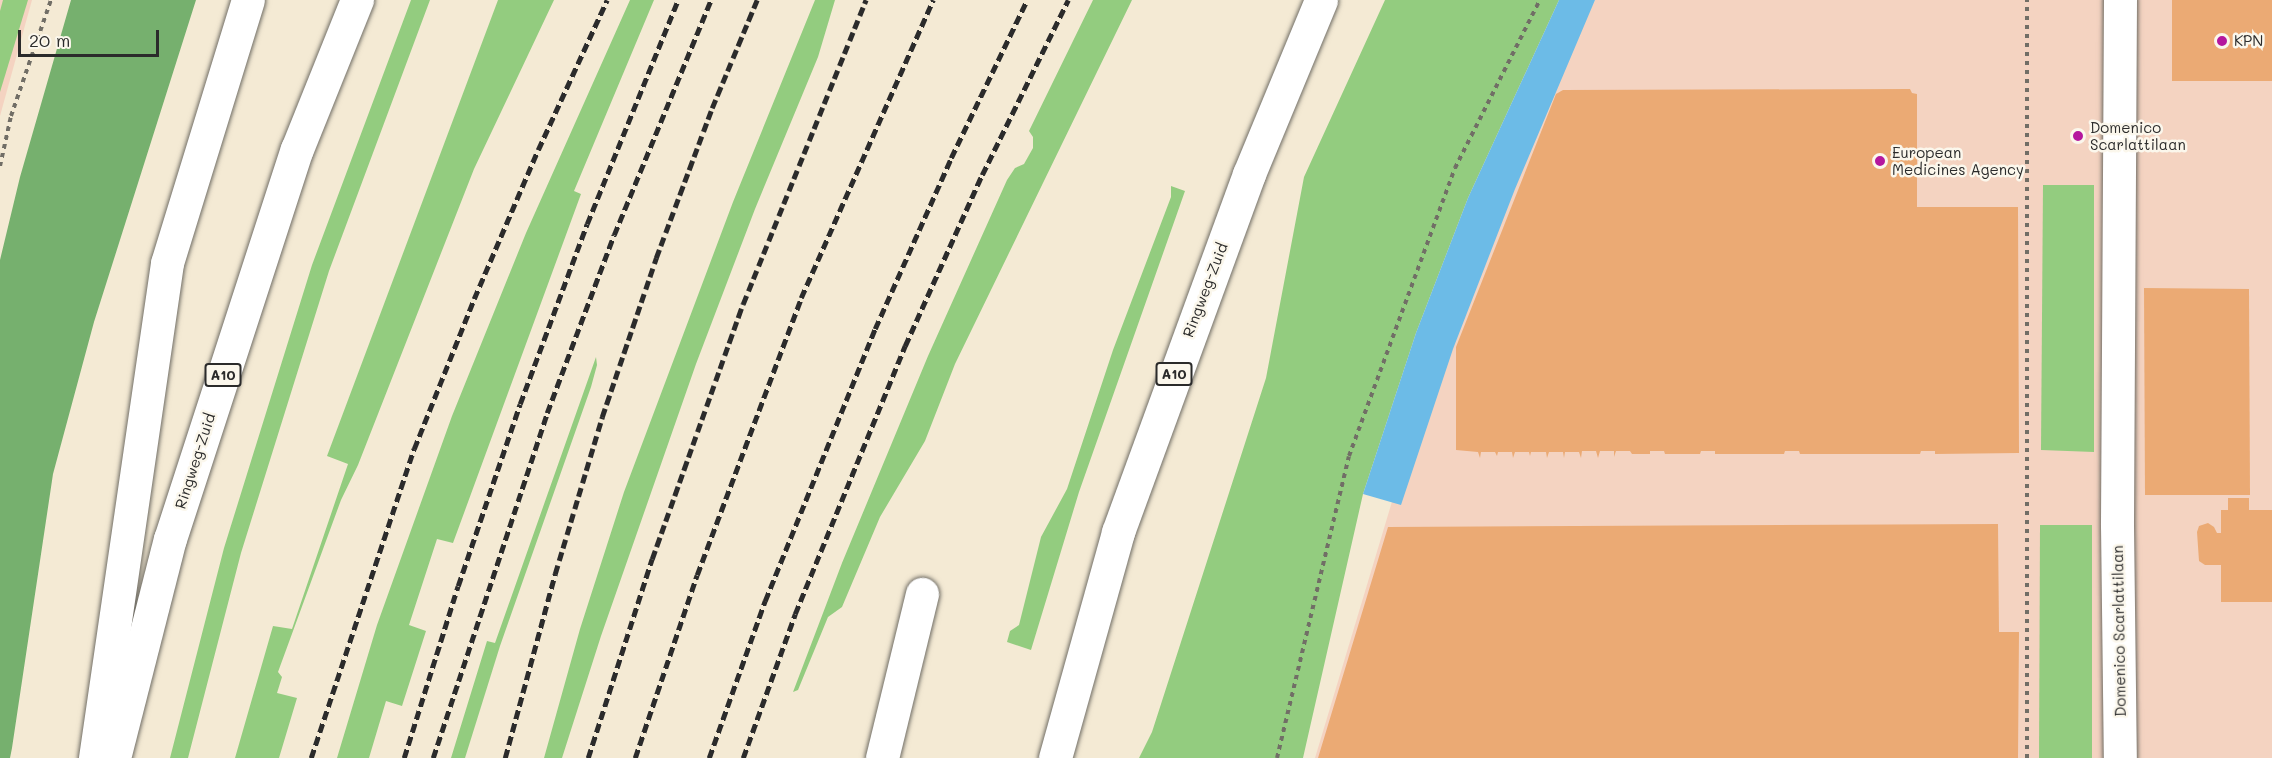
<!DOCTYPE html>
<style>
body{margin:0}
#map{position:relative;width:2272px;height:758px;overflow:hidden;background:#f4ead4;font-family:Mali,sans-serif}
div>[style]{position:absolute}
.built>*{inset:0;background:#f4d3c1}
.green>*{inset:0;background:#93cc7f}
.forest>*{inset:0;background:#76b06e}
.water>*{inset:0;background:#6cbbe7}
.building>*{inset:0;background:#ebaa74}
.path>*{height:4px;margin-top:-2px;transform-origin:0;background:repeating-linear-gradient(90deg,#716e66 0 4.5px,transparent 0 9px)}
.roads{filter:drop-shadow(0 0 2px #716e66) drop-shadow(0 0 2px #716e66)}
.minor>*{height:33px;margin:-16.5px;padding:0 16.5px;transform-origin:16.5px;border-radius:16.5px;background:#fff}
.highway>*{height:33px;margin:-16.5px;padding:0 16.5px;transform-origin:16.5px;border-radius:16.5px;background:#fff}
.rail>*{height:4.5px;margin-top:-2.25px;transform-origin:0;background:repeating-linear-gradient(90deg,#2b2b2b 0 9px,transparent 0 13.5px)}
.dots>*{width:16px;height:16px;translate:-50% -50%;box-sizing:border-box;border:3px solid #fbf7ec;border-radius:50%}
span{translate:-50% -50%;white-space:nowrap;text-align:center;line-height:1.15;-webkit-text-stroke:5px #fbf7ec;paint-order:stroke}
.shield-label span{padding:2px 4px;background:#fbf7ec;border:2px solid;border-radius:4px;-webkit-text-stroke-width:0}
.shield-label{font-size:14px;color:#2b2b2b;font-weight:700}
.poi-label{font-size:15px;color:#2b2b2b}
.left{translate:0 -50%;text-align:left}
.street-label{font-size:15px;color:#2b2b2b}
.scale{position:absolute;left:18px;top:30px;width:141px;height:27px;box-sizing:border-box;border:3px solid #2b2b2b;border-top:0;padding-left:8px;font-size:18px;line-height:21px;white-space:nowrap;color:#2b2b2b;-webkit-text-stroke:4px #fbf7ec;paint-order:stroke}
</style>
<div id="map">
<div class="built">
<i style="clip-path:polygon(0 0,32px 0,0 116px)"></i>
<i style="clip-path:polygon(1595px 0,2272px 0,2272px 758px,1315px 758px,1412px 435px,1499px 195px)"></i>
</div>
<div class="green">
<i style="clip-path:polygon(3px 0,28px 0,0 92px,0 11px)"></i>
<i style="clip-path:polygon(411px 0,430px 0,329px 271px,241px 553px,188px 758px,170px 758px,224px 548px,312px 265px)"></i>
<i style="clip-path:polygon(498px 0,554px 0,474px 169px,358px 465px,341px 500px,278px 672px,282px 677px,277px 693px,297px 698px,279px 758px,235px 758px,273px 626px,292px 629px,348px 464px,327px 456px)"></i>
<i style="clip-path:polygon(630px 0,654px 0,574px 191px,581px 194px,453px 543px,437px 539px,409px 625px,426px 631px,402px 706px,386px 701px,369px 758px,337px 758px,377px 625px,452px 416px,526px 233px)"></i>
<i style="clip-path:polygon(815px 0,835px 0,818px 57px,755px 209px,696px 364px,601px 636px,562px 758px,544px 758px,580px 629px,624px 492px,733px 202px)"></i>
<i style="clip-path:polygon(1093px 0,1132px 0,955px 364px,925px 441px,880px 517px,842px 607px,828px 617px,798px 690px,793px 692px,842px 563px,928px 356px,1007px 180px,1015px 168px,1024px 164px,1033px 148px,1033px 137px,1029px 131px)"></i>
<i style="clip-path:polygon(1385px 0,1559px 0,1468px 198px,1416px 333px,1363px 494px,1303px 758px,1139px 758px,1152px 732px,1266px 378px,1304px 177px)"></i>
<i style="clip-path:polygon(2043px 185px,2094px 185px,2094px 452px,2041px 450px)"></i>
<i style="clip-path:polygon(1171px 186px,1185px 191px,1079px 492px,1031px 650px,1007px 642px,1010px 631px,1019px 625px,1041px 537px,1067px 489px,1113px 350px,1171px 197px)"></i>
<i style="clip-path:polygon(596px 357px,597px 365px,591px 387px,500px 646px,465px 758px,451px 758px,487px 641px,495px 643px)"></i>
<i style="clip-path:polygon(2040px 525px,2092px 525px,2092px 758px,2039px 758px)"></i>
</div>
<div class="forest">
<i style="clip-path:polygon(71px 0,196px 0,94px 322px,53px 474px,12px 748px,10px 758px,0 758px,0 260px,20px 177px)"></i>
</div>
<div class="water">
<i style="clip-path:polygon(1559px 0,1595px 0,1515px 189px,1453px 349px,1401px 505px,1363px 494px,1416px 333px,1468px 198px)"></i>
</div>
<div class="building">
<i style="clip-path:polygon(2172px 0,2272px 0,2272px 81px,2172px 81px)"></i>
<i style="clip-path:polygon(1910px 89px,1912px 93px,1917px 94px,1917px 207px,2018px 207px,2019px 453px,1935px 454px,1935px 451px,1921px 451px,1920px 454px,1800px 454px,1799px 451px,1785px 451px,1784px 454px,1715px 454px,1715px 451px,1701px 451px,1700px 454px,1665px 454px,1664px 451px,1650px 451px,1650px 454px,1632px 454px,1630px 451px,1616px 451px,1614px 457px,1614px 451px,1600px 451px,1598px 458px,1596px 451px,1582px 451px,1581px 458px,1579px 452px,1565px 452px,1564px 458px,1563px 452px,1549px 452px,1547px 458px,1546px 452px,1531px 452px,1530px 456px,1529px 452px,1515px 452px,1513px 458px,1512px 452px,1498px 452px,1497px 456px,1495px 452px,1481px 452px,1480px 458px,1478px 452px,1456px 450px,1456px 347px,1556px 94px,1563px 90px)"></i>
<i style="clip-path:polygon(2144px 288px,2249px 289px,2250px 495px,2145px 495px)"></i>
<i style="clip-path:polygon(2228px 498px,2249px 498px,2249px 510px,2272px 510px,2272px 602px,2221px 602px,2221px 565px,2205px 565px,2199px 561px,2197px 532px,2199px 526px,2208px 523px,2214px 527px,2217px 533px,2221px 533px,2221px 510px,2228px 510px)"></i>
<i style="clip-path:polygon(1998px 524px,1999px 632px,2019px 632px,2018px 758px,1318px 758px,1388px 527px)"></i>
</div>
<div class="path">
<i style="left:0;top:166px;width:51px;rotate:-77.6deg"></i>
<i style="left:11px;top:116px;width:123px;rotate:-71deg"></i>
<i style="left:1277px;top:758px;width:310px;rotate:-76.6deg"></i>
<i style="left:1349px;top:456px;width:307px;rotate:-69.8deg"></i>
<i style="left:1455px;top:168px;width:188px;rotate:-63.2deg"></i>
<i style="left:2027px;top:758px;width:758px;rotate:-90deg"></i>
</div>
<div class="roads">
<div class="minor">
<i style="left:2120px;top:0;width:525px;rotate:90.33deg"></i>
<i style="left:2117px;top:525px;width:233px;rotate:89.3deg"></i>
<i style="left:882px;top:758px;width:169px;rotate:-76.3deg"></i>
</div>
<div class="highway">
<i style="left:95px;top:758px;width:500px;rotate:-81.72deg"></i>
<i style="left:167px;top:263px;width:275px;rotate:-72.9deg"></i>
<i style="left:114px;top:758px;width:226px;rotate:-75.7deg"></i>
<i style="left:170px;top:539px;width:410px;rotate:-72deg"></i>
<i style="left:297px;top:149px;width:161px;rotate:-68.1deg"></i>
<i style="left:1055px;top:758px;width:235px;rotate:-74.4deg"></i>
<i style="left:1118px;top:532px;width:381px;rotate:-69.9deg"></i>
<i style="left:1249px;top:174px;width:188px;rotate:-67.5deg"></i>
</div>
</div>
<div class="rail">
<i style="left:311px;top:758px;width:326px;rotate:-71.6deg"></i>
<i style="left:414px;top:449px;width:162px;rotate:-68.2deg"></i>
<i style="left:474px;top:299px;width:162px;rotate:-66.8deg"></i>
<i style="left:538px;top:150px;width:165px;rotate:-65.3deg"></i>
<i style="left:404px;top:758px;width:180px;rotate:-72.6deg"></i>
<i style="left:458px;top:586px;width:192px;rotate:-71.2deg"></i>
<i style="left:520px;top:404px;width:192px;rotate:-69.6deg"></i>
<i style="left:587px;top:224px;width:242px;rotate:-67.9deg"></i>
<i style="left:433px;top:758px;width:363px;rotate:-71.7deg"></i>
<i style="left:547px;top:413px;width:190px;rotate:-69.4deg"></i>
<i style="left:614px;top:235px;width:254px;rotate:-67.6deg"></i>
<i style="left:505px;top:758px;width:191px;rotate:-74.8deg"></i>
<i style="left:555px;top:574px;width:164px;rotate:-73.3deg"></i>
<i style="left:602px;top:417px;width:168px;rotate:-71.2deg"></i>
<i style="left:656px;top:258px;width:160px;rotate:-69.5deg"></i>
<i style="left:712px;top:108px;width:117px;rotate:-67.4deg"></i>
<i style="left:588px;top:758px;width:209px;rotate:-72.2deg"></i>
<i style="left:652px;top:559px;width:271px;rotate:-70.4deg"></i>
<i style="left:743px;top:304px;width:328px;rotate:-68deg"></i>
<i style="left:635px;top:758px;width:193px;rotate:-71.3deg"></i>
<i style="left:697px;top:575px;width:296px;rotate:-69.4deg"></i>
<i style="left:801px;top:298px;width:326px;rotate:-66.1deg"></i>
<i style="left:709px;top:758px;width:167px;rotate:-70.4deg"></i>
<i style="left:765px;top:601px;width:293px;rotate:-68deg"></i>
<i style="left:875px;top:329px;width:187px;rotate:-66deg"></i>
<i style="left:951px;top:158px;width:175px;rotate:-64.3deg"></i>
<i style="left:743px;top:758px;width:153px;rotate:-70.1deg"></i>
<i style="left:795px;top:614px;width:290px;rotate:-67.7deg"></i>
<i style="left:905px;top:346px;width:188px;rotate:-65.8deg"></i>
<i style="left:982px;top:175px;width:195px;rotate:-63.8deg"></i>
</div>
<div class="dots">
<i style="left:2222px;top:41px;background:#b5179e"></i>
<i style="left:2078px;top:136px;background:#b5179e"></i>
<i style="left:1880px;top:161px;background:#b5179e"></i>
</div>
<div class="shield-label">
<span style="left:1174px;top:374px">A10</span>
<span style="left:223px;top:375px">A10</span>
</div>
<div class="poi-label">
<span class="left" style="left:2234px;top:41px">KPN</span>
<span class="left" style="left:2090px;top:136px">Domenico<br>Scarlattilaan</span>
<span class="left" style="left:1892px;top:161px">European<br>Medicines Agency</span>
</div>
<div class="street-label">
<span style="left:1205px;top:290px;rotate:-69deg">Ringweg-Zuid</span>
<span style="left:195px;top:461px;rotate:-72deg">Ringweg-Zuid</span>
<span style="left:2119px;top:631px;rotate:-91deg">Domenico Scarlattilaan</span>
</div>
<div class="scale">20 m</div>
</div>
